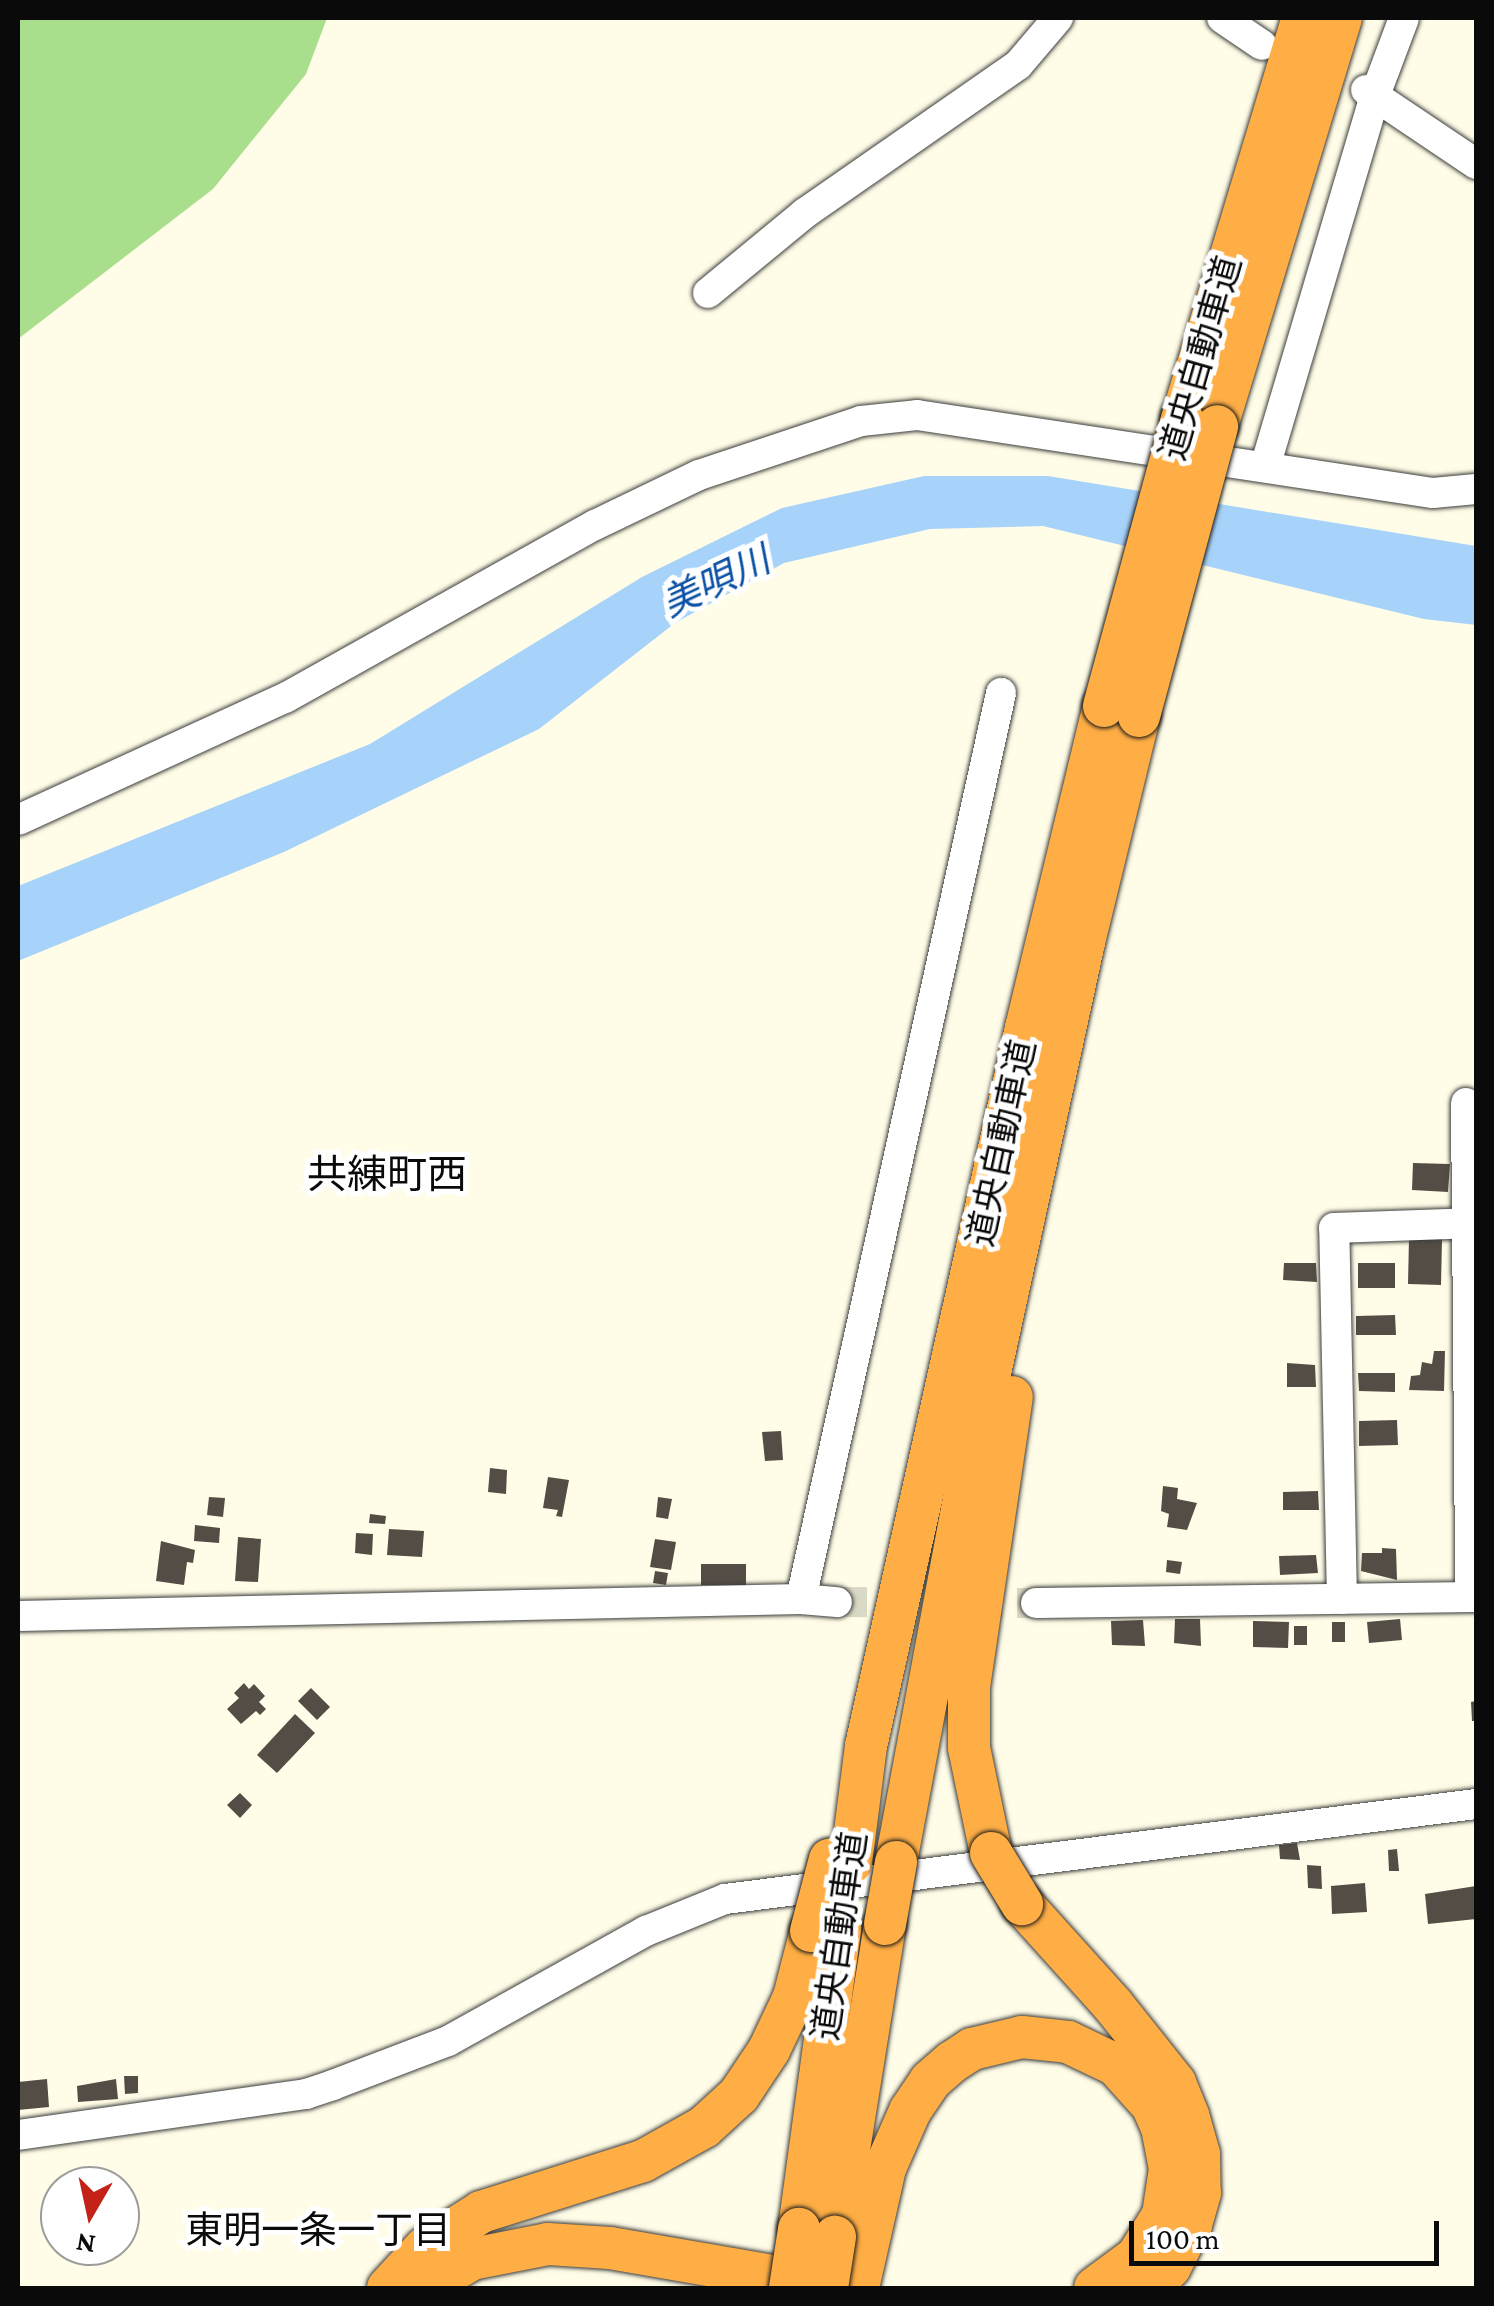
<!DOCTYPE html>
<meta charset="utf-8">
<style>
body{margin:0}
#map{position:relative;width:1494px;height:2306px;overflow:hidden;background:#fffde7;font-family:"Crimson Pro","Noto Sans JP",serif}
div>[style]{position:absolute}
.forest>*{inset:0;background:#a8de8c}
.water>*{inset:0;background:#a7d3fb}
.building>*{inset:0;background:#544d46}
.minor-tunnel>*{height:30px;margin-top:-15px;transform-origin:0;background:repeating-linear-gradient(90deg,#dad9c6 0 30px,transparent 0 45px)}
.roads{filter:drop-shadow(0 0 2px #3d3d3d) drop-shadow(0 0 2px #3d3d3d)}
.minor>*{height:30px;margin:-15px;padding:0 15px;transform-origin:15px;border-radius:15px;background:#fff}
.highway>*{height:42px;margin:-21px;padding:0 21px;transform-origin:21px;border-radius:21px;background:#ffae45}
.bridges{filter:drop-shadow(0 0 2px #1b1b1b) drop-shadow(0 0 2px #1b1b1b)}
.highway-bridge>*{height:42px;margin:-21px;padding:0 21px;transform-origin:21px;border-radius:21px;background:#ffae45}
span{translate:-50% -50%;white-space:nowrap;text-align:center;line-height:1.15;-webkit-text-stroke:10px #fff;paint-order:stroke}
.street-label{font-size:35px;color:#0a0a0a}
.water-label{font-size:38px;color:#0b51a5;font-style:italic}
.neighbourhood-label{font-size:38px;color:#0a0a0a}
.quarter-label{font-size:40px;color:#0a0a0a}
.frame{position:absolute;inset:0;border:20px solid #0a0a0a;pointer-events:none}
.north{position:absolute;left:40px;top:2166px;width:100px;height:100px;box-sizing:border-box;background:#fff;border:2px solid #9d9d9d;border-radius:50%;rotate:189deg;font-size:28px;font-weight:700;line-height:40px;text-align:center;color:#0a0a0a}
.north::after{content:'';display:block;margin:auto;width:35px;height:45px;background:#c42218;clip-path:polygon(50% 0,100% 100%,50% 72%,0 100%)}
.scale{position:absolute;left:1129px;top:2221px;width:310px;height:45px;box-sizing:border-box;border:5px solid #0a0a0a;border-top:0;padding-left:12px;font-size:30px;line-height:35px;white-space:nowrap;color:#0a0a0a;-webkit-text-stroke:8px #fff;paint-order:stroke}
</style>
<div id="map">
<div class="forest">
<i style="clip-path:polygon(18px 18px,327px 18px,306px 74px,213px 189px,18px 339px)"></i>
</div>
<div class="water">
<i style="clip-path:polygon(924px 476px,1048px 476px,1476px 546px,1476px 625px,1424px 619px,1043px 526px,930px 529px,784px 563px,675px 623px,539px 729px,284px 852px,18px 961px,18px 886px,370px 744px,642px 577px,782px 508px)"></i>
</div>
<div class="building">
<i style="clip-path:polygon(1413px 1163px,1450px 1164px,1448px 1192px,1412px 1190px)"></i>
<i style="clip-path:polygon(1409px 1238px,1442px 1239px,1441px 1285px,1408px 1284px)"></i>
<i style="clip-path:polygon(1284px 1263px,1316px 1263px,1317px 1282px,1283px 1280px)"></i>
<i style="clip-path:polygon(1358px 1263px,1395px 1263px,1395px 1288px,1358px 1288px)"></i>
<i style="clip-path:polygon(1395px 1315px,1396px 1335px,1356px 1335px,1356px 1316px)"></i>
<i style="clip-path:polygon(1434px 1351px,1445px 1351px,1444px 1391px,1409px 1390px,1411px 1376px,1420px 1375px,1422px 1362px,1432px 1364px)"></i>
<i style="clip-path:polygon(1287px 1363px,1315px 1365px,1316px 1387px,1287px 1387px)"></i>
<i style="clip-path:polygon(1358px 1373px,1395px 1373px,1395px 1392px,1359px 1391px)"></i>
<i style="clip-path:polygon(1397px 1420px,1398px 1445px,1359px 1446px,1359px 1421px)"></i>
<i style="clip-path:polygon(781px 1431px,783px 1460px,765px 1461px,762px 1432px)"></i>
<i style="clip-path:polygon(490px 1468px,507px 1470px,506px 1494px,488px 1492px)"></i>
<i style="clip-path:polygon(548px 1477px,569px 1480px,562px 1517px,556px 1516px,558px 1510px,543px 1508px)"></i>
<i style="clip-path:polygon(1163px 1486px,1178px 1488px,1177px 1499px,1197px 1503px,1187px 1530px,1167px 1527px,1169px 1514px,1161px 1511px)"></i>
<i style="clip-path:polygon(1318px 1491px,1319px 1510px,1283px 1510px,1283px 1492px)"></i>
<i style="clip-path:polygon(209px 1497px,225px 1498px,223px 1517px,207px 1515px)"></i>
<i style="clip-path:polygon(658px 1497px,672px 1499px,668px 1519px,656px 1517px)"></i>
<i style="clip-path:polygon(370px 1514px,386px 1516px,385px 1524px,369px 1523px)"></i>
<i style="clip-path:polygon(195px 1525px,220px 1528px,219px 1543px,194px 1541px)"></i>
<i style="clip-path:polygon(389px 1529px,424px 1531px,422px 1557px,387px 1555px)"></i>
<i style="clip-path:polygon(356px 1533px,373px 1534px,372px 1555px,355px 1553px)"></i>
<i style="clip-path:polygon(238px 1537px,261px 1539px,258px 1582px,235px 1581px)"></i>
<i style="clip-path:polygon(655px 1539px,676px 1542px,671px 1570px,650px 1567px)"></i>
<i style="clip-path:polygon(161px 1541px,195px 1550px,193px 1563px,187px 1562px,184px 1585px,156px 1581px)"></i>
<i style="clip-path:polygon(1382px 1548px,1396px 1549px,1397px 1580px,1361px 1571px,1362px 1553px,1382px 1553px)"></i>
<i style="clip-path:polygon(1316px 1555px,1318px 1573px,1280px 1575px,1279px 1556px)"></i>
<i style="clip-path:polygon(1167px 1560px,1182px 1562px,1180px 1574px,1166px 1572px)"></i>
<i style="clip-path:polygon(701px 1564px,746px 1564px,746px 1585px,701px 1585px)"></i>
<i style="clip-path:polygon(655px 1571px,668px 1573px,666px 1585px,653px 1583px)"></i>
<i style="clip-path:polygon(1175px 1619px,1200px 1619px,1201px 1646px,1174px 1643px)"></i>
<i style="clip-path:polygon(1400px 1619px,1402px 1640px,1369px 1643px,1367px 1622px)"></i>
<i style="clip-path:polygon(1143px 1620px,1145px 1646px,1112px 1645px,1111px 1621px)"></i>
<i style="clip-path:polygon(1253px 1621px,1289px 1622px,1288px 1648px,1253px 1647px)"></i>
<i style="clip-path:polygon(1332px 1622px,1345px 1622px,1345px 1642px,1332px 1642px)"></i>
<i style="clip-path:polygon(1294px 1626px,1307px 1626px,1307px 1645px,1294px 1645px)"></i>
<i style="clip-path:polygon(244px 1683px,249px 1689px,254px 1684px,265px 1696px,259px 1702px,266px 1709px,260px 1715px,256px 1711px,241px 1724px,227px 1709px,239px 1698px,234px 1693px)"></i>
<i style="clip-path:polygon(311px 1688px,330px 1707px,317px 1720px,298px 1701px)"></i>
<i style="clip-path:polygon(1476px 1701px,1476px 1721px,1472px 1721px,1471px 1702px)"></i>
<i style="clip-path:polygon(295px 1714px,315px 1733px,277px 1773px,257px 1755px)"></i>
<i style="clip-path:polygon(240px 1793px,252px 1805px,240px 1818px,227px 1805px)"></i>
<i style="clip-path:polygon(1297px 1843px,1300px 1860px,1280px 1859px,1279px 1845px)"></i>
<i style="clip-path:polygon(1397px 1849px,1399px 1871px,1389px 1871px,1388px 1850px)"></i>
<i style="clip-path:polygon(1307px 1865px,1321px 1866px,1322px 1889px,1308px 1888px)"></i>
<i style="clip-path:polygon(1365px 1883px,1367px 1912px,1332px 1914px,1331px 1886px)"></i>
<i style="clip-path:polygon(1476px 1886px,1476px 1919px,1428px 1924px,1425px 1894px)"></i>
<i style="clip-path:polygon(124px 2076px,138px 2076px,138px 2093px,125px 2094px)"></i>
<i style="clip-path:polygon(47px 2079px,49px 2107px,18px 2110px,18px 2082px)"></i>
<i style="clip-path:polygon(116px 2079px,118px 2099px,78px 2102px,77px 2086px)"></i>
</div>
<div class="minor-tunnel">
<i style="left:837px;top:1602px;width:199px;rotate:0.3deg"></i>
</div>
<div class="roads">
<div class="minor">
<i style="left:1222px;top:18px;width:48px;rotate:34deg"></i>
<i style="left:1366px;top:90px;width:133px;rotate:33.9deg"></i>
<i style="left:708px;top:293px;width:126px;rotate:-39.5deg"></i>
<i style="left:805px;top:213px;width:259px;rotate:-34.8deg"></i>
<i style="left:1018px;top:65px;width:62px;rotate:-49.6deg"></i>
<i style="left:1265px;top:467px;width:385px;rotate:-73.5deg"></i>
<i style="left:1374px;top:98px;width:85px;rotate:-69.4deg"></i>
<i style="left:18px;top:820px;width:294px;rotate:-24.6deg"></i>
<i style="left:285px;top:698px;width:355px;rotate:-29.2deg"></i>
<i style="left:595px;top:525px;width:115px;rotate:-25.7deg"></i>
<i style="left:699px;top:475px;width:171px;rotate:-18.4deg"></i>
<i style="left:861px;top:421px;width:56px;rotate:-6.1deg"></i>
<i style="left:917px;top:415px;width:522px;rotate:8.6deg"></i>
<i style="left:1433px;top:493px;width:43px;rotate:-5.3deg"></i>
<i style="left:1466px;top:1103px;width:494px;rotate:89.5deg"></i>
<i style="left:801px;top:1599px;width:928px;rotate:-77.55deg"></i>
<i style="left:1342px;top:1599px;width:371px;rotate:-91.2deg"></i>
<i style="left:1334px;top:1228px;width:142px;rotate:-2deg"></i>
<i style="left:1036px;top:1603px;width:440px;rotate:-0.8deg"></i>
<i style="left:18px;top:1616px;width:783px;rotate:-1.24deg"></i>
<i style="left:801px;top:1599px;width:36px;rotate:5deg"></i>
<i style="left:18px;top:2135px;width:291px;rotate:-8.1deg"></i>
<i style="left:306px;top:2094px;width:28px;rotate:-18deg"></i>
<i style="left:333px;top:2085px;width:123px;rotate:-20.9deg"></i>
<i style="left:448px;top:2041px;width:227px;rotate:-29.1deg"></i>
<i style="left:646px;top:1931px;width:85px;rotate:-22.1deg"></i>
<i style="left:725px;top:1899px;width:757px;rotate:-7.21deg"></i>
</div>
<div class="highway">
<i style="left:1182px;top:418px;width:418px;rotate:-73.2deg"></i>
<i style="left:1217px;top:426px;width:426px;rotate:-73.1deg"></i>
<i style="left:991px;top:1853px;width:107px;rotate:-101.8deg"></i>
<i style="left:969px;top:1748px;width:61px;rotate:-90deg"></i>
<i style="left:969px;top:1687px;width:293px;rotate:-81.6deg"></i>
<i style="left:896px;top:1862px;width:409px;rotate:-79.4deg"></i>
<i style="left:971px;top:1460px;width:530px;rotate:-77.69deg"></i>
<i style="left:1084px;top:942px;width:233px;rotate:-76.3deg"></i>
<i style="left:851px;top:1863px;width:118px;rotate:-82.7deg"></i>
<i style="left:866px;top:1746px;width:736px;rotate:-77.44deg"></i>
<i style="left:1026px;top:1028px;width:331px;rotate:-76.4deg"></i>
<i style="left:1022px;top:1904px;width:136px;rotate:48deg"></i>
<i style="left:1113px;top:2005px;width:100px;rotate:51.5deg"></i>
<i style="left:1175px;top:2083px;width:35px;rotate:68deg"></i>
<i style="left:1188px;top:2115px;width:41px;rotate:74.2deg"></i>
<i style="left:1199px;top:2154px;width:39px;rotate:89deg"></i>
<i style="left:1200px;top:2193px;width:33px;rotate:106deg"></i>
<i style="left:1191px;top:2225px;width:47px;rotate:116.6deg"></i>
<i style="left:1170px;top:2267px;width:29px;rotate:134deg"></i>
<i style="left:799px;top:2229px;width:304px;rotate:-82.2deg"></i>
<i style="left:835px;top:2237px;width:317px;rotate:-80.9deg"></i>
<i style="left:388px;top:2288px;width:54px;rotate:-47.2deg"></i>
<i style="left:425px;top:2248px;width:67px;rotate:-32.7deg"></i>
<i style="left:481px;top:2212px;width:170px;rotate:-17.5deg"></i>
<i style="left:643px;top:2161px;width:70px;rotate:-29.1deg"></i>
<i style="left:704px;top:2127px;width:47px;rotate:-42.4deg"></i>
<i style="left:739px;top:2095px;width:54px;rotate:-56.3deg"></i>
<i style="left:769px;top:2050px;width:59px;rotate:-64.7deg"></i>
<i style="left:794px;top:1997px;width:68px;rotate:-75.6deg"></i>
<i style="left:423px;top:2288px;width:57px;rotate:-30.6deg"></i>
<i style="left:472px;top:2259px;width:77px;rotate:-11.2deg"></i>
<i style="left:548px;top:2244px;width:62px;rotate:3.7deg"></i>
<i style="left:610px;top:2248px;width:222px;rotate:9.8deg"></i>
<i style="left:858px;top:2288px;width:123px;rotate:-77.3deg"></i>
<i style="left:885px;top:2168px;width:62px;rotate:-66.3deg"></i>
<i style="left:910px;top:2111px;width:36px;rotate:-56deg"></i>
<i style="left:930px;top:2081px;width:29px;rotate:-41deg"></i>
<i style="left:952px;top:2062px;width:24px;rotate:-33deg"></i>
<i style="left:972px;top:2049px;width:51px;rotate:-13.5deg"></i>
<i style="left:1022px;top:2037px;width:46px;rotate:6.2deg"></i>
<i style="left:1068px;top:2042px;width:53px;rotate:25.6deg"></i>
<i style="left:1116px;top:2065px;width:54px;rotate:48deg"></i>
<i style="left:1152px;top:2105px;width:24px;rotate:66deg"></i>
<i style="left:1162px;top:2127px;width:43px;rotate:79.2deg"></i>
<i style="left:1170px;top:2169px;width:47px;rotate:98.7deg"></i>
<i style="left:1163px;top:2215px;width:49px;rotate:121.8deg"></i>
<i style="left:1137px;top:2257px;width:52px;rotate:143.6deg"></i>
</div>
</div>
<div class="bridges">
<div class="highway-bridge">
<i style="left:1104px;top:706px;width:298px;rotate:-74.8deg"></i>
<i style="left:1139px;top:716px;width:300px;rotate:-74.9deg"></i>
<i style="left:991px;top:1853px;width:60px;rotate:58.7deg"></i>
<i style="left:885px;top:1924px;width:63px;rotate:-79.9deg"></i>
<i style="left:811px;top:1931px;width:74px;rotate:-75.2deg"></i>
<i style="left:790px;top:2288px;width:60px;rotate:-81.3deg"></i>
<i style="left:827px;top:2288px;width:52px;rotate:-81.1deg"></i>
</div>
</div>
<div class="street-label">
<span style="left:1201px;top:358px;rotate:-74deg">道央自動車道</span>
<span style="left:1002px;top:1143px;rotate:-78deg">道央自動車道</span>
<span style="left:840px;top:1936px;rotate:-82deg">道央自動車道</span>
</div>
<div class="water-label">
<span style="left:716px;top:582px;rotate:-25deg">美唄川</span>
</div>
<div class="neighbourhood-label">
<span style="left:318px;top:2231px">東明一条一丁目</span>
</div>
<div class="quarter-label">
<span style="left:387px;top:1175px">共練町西</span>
</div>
<div class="frame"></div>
<div class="north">N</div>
<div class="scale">100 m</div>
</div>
